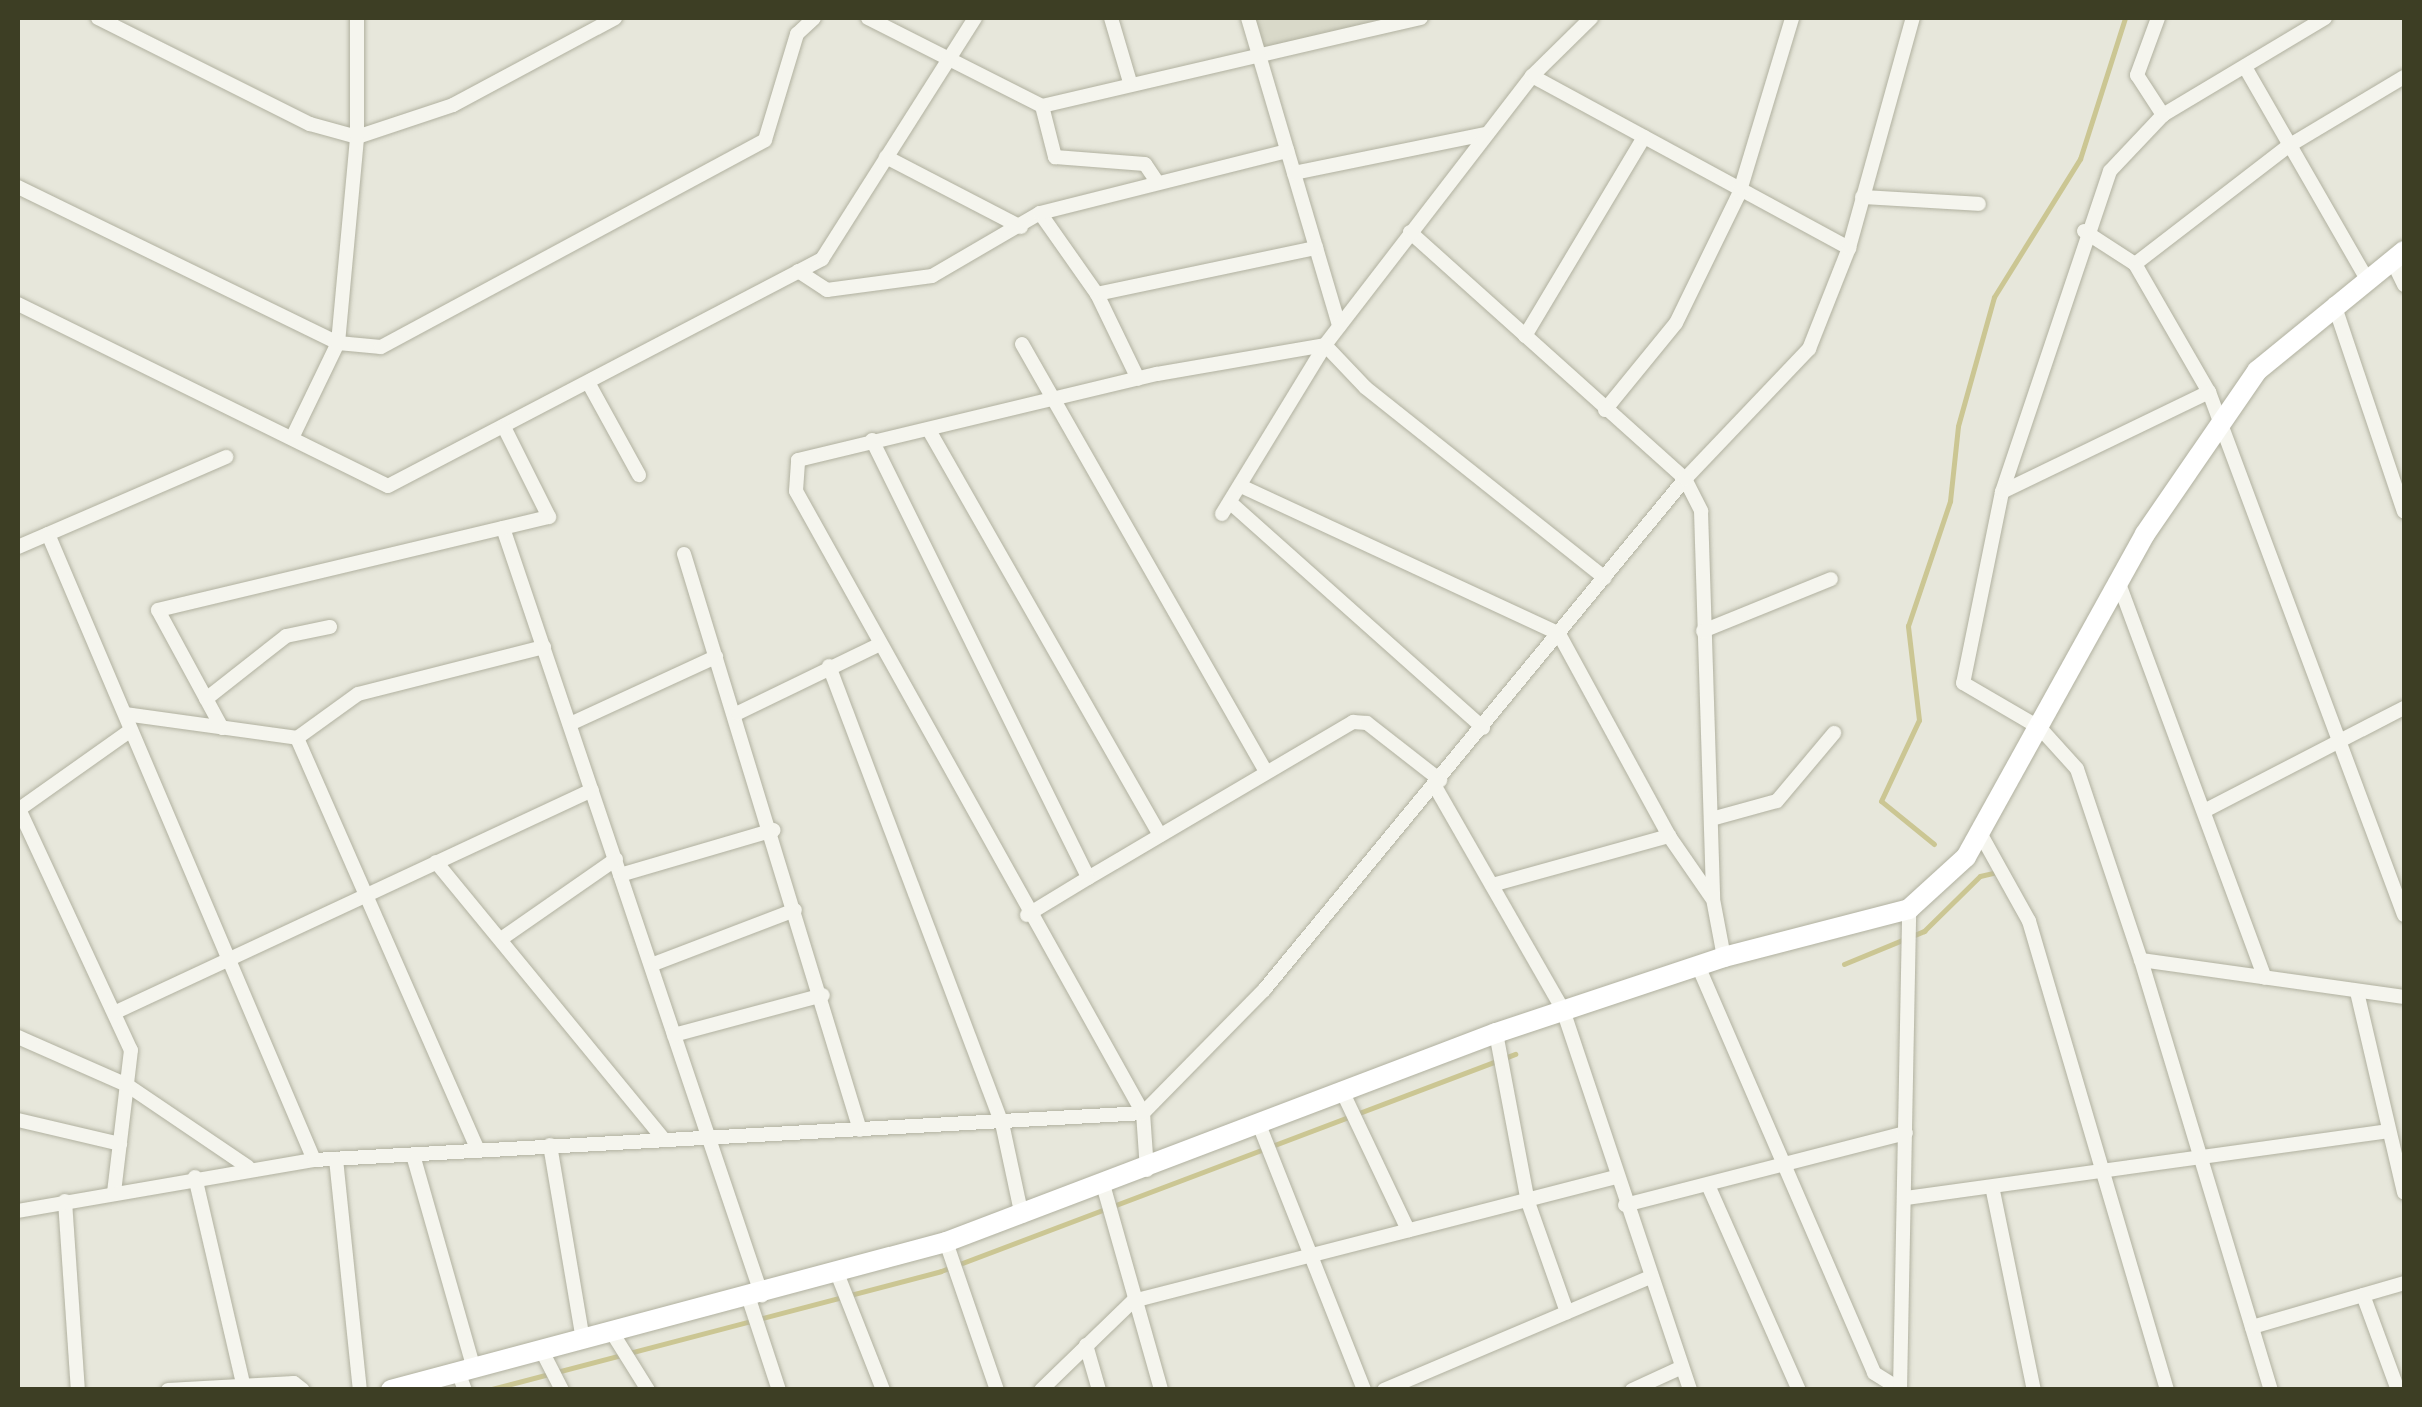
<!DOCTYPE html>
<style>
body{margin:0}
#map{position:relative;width:2422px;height:1407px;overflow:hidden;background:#e7e7db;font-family:Manrope,sans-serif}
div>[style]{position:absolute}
.built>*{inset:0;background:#d9d9c9}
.stream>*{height:5px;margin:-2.5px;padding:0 2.5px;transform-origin:2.5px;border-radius:2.5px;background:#cbc693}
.roads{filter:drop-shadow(0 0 2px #b1b1a0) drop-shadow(0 0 2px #b1b1a0)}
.street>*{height:14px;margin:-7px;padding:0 7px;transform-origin:7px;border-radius:7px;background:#f5f5ee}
.secondary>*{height:20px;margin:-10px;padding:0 10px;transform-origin:10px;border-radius:10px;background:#fff}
span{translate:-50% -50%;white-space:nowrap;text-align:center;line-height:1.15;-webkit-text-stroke:10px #f5f5ea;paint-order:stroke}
.frame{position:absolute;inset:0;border:20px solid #3d3e24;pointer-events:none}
</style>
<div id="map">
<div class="built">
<i style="clip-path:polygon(1253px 18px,1404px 18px,1262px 50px)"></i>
</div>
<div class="stream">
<i style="left:1934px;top:844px;width:68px;rotate:-140.9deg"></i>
<i style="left:1881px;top:801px;width:89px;rotate:-64.9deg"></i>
<i style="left:1919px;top:720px;width:95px;rotate:-96.7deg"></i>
<i style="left:1908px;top:626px;width:132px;rotate:-71.4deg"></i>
<i style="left:1950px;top:501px;width:75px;rotate:-83.9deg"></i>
<i style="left:1958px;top:426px;width:134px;rotate:-74.4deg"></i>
<i style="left:1994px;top:297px;width:163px;rotate:-58.1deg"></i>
<i style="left:2080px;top:159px;width:148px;rotate:-72.3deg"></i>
<i style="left:1844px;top:964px;width:87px;rotate:-22.4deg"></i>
<i style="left:1924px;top:931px;width:78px;rotate:-44.5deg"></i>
<i style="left:1980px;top:876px;width:17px;rotate:-13deg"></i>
<i style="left:488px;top:1390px;width:468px;rotate:-14.7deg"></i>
<i style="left:941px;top:1271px;width:614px;rotate:-20.71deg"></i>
</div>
<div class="roads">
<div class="street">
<i style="left:98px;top:18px;width:237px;rotate:26.6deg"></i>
<i style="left:310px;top:124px;width:49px;rotate:15.5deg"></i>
<i style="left:357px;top:137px;width:101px;rotate:-18.4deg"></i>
<i style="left:453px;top:105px;width:184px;rotate:-28.2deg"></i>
<i style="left:868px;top:18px;width:195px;rotate:26.8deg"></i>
<i style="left:1042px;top:106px;width:389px;rotate:-13.1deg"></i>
<i style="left:1111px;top:18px;width:67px;rotate:73.5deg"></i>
<i style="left:1248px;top:18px;width:321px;rotate:73.5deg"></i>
<i style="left:2158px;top:18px;width:61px;rotate:110.2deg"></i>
<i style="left:2137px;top:75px;width:48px;rotate:57deg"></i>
<i style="left:2325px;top:18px;width:189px;rotate:149.1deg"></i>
<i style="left:2163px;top:115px;width:77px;rotate:133.4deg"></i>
<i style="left:2110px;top:171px;width:339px;rotate:108.6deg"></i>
<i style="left:2002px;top:492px;width:195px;rotate:101.5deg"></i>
<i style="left:1963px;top:683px;width:89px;rotate:30.3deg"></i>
<i style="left:2040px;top:728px;width:55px;rotate:47.9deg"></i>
<i style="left:2077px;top:769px;width:201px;rotate:71.5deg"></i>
<i style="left:2141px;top:960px;width:266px;rotate:8deg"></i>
<i style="left:2245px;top:67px;width:245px;rotate:60.1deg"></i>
<i style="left:1532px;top:76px;width:361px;rotate:28.5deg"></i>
<i style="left:1042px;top:106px;width:53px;rotate:75.7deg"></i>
<i style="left:1055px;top:157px;width:90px;rotate:4.4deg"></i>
<i style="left:1145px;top:164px;width:18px;rotate:56deg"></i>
<i style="left:886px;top:157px;width:152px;rotate:27.4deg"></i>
<i style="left:1294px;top:173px;width:195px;rotate:-11.5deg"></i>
<i style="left:18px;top:187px;width:356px;rotate:26deg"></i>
<i style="left:338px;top:343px;width:43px;rotate:5.3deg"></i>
<i style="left:381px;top:347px;width:436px;rotate:-28.3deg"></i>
<i style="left:765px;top:140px;width:111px;rotate:-73.2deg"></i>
<i style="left:797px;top:34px;width:23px;rotate:-43deg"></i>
<i style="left:1862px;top:197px;width:117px;rotate:3.4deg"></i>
<i style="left:1040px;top:213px;width:99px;rotate:54.9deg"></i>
<i style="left:1097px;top:294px;width:94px;rotate:64.2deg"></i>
<i style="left:2084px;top:231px;width:61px;rotate:32.9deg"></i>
<i style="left:2135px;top:264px;width:148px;rotate:60deg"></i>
<i style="left:2209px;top:392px;width:558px;rotate:69.55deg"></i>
<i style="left:1410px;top:232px;width:370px;rotate:41.9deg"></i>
<i style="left:1685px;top:479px;width:36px;rotate:63deg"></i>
<i style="left:1701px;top:511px;width:388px;rotate:88.2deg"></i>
<i style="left:1713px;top:899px;width:59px;rotate:79.3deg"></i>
<i style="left:2392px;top:260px;width:28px;rotate:64deg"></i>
<i style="left:2135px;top:264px;width:192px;rotate:-37.6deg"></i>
<i style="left:2287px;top:147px;width:136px;rotate:-30.9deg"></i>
<i style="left:798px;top:271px;width:35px;rotate:33deg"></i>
<i style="left:827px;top:290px;width:106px;rotate:-7.6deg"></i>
<i style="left:932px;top:276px;width:125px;rotate:-30.3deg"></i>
<i style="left:1040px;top:213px;width:255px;rotate:-14.1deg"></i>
<i style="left:1097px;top:294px;width:224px;rotate:-11.9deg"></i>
<i style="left:18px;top:304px;width:412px;rotate:26.2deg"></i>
<i style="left:388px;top:486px;width:490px;rotate:-27.6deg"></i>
<i style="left:822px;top:259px;width:285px;rotate:-57.6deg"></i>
<i style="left:2334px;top:304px;width:219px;rotate:71.4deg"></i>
<i style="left:1525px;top:336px;width:232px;rotate:-59.1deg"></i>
<i style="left:1022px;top:344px;width:492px;rotate:60.3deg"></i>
<i style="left:589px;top:384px;width:104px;rotate:61.2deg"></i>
<i style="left:1605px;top:410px;width:112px;rotate:-50.8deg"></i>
<i style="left:1676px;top:323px;width:144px;rotate:-64deg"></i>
<i style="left:1739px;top:194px;width:184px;rotate:-73.2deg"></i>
<i style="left:930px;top:432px;width:464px;rotate:60.3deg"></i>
<i style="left:292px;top:438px;width:106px;rotate:-64.2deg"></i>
<i style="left:338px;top:343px;width:207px;rotate:-84.7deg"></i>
<i style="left:357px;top:137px;width:119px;rotate:-90deg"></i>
<i style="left:872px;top:440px;width:488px;rotate:63.7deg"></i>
<i style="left:1088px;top:878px;width:308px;rotate:-30.5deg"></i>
<i style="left:1353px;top:722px;width:14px;rotate:4deg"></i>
<i style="left:1367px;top:723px;width:93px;rotate:38deg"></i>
<i style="left:1243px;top:487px;width:349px;rotate:24.9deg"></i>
<i style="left:1559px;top:634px;width:230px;rotate:61.4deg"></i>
<i style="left:1669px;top:836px;width:75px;rotate:55.3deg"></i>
<i style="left:2002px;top:492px;width:230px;rotate:-25.8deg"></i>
<i style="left:1233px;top:505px;width:335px;rotate:41.7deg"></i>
<i style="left:1222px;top:514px;width:198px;rotate:-58.6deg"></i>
<i style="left:1325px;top:345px;width:339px;rotate:-52.4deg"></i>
<i style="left:1532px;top:76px;width:83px;rotate:-44.5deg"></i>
<i style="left:503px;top:528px;width:810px;rotate:71.36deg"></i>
<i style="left:48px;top:534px;width:680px;rotate:66.98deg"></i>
<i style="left:18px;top:547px;width:227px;rotate:-23.4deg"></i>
<i style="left:684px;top:554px;width:602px;rotate:73.01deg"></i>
<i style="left:2118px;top:581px;width:423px;rotate:69.7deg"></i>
<i style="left:1703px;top:631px;width:138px;rotate:-22.1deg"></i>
<i style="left:829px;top:666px;width:489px;rotate:69.3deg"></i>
<i style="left:1002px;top:1123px;width:95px;rotate:77.9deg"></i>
<i style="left:206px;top:699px;width:102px;rotate:-38.2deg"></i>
<i style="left:286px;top:636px;width:45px;rotate:-11.6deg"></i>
<i style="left:738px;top:713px;width:158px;rotate:-25.9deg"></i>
<i style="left:125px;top:714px;width:174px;rotate:7.9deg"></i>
<i style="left:297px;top:738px;width:75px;rotate:-35.8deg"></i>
<i style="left:358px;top:694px;width:192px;rotate:-14.2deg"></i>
<i style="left:570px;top:724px;width:161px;rotate:-24.7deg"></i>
<i style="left:222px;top:728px;width:134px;rotate:-118.5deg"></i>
<i style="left:158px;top:610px;width:402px;rotate:-13.4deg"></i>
<i style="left:549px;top:517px;width:101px;rotate:-116.6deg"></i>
<i style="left:297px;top:738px;width:449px;rotate:66.3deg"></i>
<i style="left:1436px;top:788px;width:256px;rotate:60.2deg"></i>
<i style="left:1563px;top:1010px;width:401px;rotate:71.5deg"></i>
<i style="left:18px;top:807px;width:268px;rotate:65.1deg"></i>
<i style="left:131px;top:1050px;width:143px;rotate:96.8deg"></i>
<i style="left:2208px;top:809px;width:220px;rotate:-27.3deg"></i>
<i style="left:18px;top:810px;width:138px;rotate:-35.3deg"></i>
<i style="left:1715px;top:818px;width:64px;rotate:-15.3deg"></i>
<i style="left:1777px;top:801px;width:89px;rotate:-50deg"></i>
<i style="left:1980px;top:833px;width:101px;rotate:60.9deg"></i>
<i style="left:2029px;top:921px;width:489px;rotate:73.6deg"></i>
<i style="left:436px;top:862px;width:357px;rotate:50.6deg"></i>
<i style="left:620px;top:875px;width:160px;rotate:-16.3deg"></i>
<i style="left:1492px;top:885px;width:184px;rotate:-15.5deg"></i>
<i style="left:1027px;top:915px;width:71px;rotate:-31.2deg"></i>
<i style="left:501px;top:939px;width:140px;rotate:-34.8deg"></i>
<i style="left:2141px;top:960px;width:449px;rotate:73.2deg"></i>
<i style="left:651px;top:965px;width:154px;rotate:-20.9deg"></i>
<i style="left:1699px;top:968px;width:441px;rotate:66.6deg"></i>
<i style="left:1874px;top:1373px;width:31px;rotate:32deg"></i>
<i style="left:2357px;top:992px;width:206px;rotate:76.8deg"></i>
<i style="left:116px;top:1012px;width:525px;rotate:-25deg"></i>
<i style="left:1496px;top:1033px;width:172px;rotate:79.3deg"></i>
<i style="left:1528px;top:1202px;width:117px;rotate:70.5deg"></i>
<i style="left:674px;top:1035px;width:154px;rotate:-15deg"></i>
<i style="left:18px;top:1037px;width:119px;rotate:23.8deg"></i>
<i style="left:127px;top:1085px;width:146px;rotate:34.1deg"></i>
<i style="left:1343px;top:1093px;width:152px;rotate:64.6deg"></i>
<i style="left:18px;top:1120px;width:105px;rotate:13.2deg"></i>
<i style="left:1260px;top:1127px;width:283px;rotate:68.4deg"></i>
<i style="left:550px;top:1145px;width:199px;rotate:80.4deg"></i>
<i style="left:413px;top:1155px;width:223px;rotate:74.1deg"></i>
<i style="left:336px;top:1159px;width:232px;rotate:84.1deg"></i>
<i style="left:1147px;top:1170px;width:57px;rotate:-94deg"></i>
<i style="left:1143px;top:1113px;width:712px;rotate:-119.16deg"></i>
<i style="left:796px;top:491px;width:31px;rotate:-86deg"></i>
<i style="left:798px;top:460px;width:369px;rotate:-13.5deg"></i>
<i style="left:1157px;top:374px;width:170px;rotate:-9.8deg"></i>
<i style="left:1325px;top:345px;width:59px;rotate:46.4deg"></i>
<i style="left:1366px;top:388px;width:305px;rotate:38.5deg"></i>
<i style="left:195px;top:1177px;width:212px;rotate:76.9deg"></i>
<i style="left:1708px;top:1185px;width:224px;rotate:66.1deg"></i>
<i style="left:1104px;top:1188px;width:210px;rotate:74.2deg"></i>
<i style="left:1993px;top:1191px;width:203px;rotate:78.4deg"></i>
<i style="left:1906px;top:1198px;width:486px;rotate:-7.9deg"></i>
<i style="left:65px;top:1201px;width:189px;rotate:86.1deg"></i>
<i style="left:1625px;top:1205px;width:290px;rotate:-14.4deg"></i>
<i style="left:18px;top:1211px;width:300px;rotate:-9.8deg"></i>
<i style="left:314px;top:1160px;width:830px;rotate:-3.24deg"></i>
<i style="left:1143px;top:1113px;width:173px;rotate:-45.5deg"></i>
<i style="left:1264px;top:990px;width:662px;rotate:-50.52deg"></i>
<i style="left:1685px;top:479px;width:180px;rotate:-46.4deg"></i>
<i style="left:1809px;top:349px;width:109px;rotate:-68.4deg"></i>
<i style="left:1849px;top:248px;width:239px;rotate:-74.5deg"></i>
<i style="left:946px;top:1242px;width:157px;rotate:71deg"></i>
<i style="left:837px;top:1273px;width:126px;rotate:68.5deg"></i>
<i style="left:2363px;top:1295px;width:101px;rotate:69.8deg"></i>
<i style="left:749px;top:1299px;width:96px;rotate:71.8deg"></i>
<i style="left:2252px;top:1327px;width:158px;rotate:-16.1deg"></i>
<i style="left:613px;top:1334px;width:66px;rotate:58deg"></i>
<i style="left:1086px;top:1345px;width:47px;rotate:73.9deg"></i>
<i style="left:542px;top:1351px;width:44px;rotate:62.9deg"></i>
<i style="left:458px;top:1372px;width:19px;rotate:69deg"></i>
<i style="left:168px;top:1390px;width:126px;rotate:-3.2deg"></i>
<i style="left:294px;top:1383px;width:11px;rotate:38deg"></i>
<i style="left:1041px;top:1390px;width:128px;rotate:-44.1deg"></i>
<i style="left:1133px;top:1301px;width:498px;rotate:-14.4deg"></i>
<i style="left:1384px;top:1390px;width:289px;rotate:-23deg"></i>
<i style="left:1632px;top:1390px;width:55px;rotate:-24.7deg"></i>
<i style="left:1900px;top:1390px;width:481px;rotate:-88.9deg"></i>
</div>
<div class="secondary">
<i style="left:391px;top:1390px;width:574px;rotate:-14.93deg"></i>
<i style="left:946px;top:1242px;width:588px;rotate:-20.81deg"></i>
<i style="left:1496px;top:1033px;width:240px;rotate:-18.4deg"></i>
<i style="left:1724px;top:957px;width:191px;rotate:-14.5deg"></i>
<i style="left:1909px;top:909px;width:77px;rotate:-42.4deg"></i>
<i style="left:1966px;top:857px;width:369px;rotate:-61deg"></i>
<i style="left:2145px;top:534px;width:198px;rotate:-55.5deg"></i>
<i style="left:2257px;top:371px;width:190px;rotate:-39.2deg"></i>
</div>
</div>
<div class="frame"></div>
</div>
